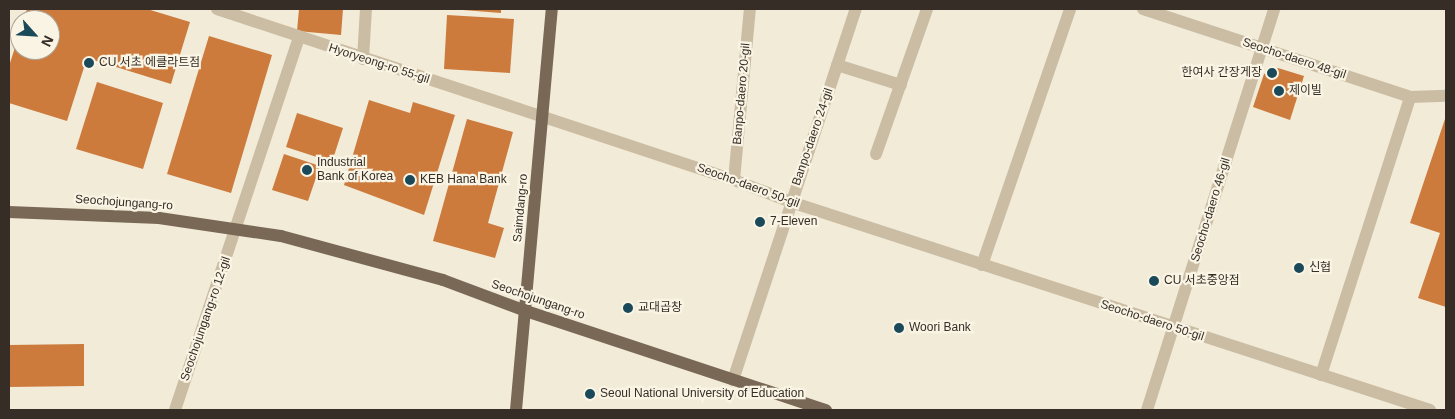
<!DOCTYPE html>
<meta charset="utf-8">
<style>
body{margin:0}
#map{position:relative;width:1455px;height:419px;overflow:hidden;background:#f2ebd8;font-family:Arial,"Noto Sans KR",sans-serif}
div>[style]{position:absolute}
.building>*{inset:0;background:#cc7b3d}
.minor>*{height:12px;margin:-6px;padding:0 6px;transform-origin:6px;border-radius:6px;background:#cbbda4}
.major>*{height:12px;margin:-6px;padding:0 6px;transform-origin:6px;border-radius:6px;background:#796856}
.dots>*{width:14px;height:14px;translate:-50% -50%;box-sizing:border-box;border:2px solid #faf4e5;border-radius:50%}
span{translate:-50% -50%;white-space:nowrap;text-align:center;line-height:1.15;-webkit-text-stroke:4.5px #faf4e5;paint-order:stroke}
.street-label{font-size:12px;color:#362e26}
.poi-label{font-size:12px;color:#362e26}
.left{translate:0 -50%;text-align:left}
.right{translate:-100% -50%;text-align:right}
.frame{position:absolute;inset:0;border:10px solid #362e26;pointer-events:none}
.north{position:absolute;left:10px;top:10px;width:50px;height:50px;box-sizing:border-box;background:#faf4e5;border:1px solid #aca599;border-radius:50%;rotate:116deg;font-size:14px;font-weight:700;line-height:20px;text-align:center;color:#362e26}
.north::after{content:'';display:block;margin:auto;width:18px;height:22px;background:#1a4959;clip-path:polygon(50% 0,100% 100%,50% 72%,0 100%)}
</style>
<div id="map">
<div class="building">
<i style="clip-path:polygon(27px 9px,147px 9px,190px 22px,171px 84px,87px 58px,67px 121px,9px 103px,9px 66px,20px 32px,20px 50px,50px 50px,50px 20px,23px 20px)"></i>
<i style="clip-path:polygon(299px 9px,343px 9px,341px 35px,297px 31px)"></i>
<i style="clip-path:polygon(450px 9px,501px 9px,501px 13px)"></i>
<i style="clip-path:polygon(447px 15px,514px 19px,510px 73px,444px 69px)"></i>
<i style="clip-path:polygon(209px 36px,272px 55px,231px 193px,167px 174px)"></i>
<i style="clip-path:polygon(1278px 68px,1304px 76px,1290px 120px,1253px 107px,1264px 74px)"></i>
<i style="clip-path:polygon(97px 82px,163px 103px,143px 169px,76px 149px)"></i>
<i style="clip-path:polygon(369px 100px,410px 113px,413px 102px,455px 115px,424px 215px,344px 185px)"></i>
<i style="clip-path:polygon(297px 113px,343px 128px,332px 162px,286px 147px)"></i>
<i style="clip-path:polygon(1446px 116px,1446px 307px,1418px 298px,1440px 233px,1410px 223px)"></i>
<i style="clip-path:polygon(467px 119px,513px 132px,488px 223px,504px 228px,495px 258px,433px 241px)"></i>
<i style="clip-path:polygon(284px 154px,320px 166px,308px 201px,272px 190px)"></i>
<i style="clip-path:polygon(84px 344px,84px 386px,9px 387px,9px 345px)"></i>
</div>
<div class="minor">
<i style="left:217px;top:9px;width:545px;rotate:18.3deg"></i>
<i style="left:734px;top:180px;width:61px;rotate:21.1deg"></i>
<i style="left:791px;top:202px;width:672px;rotate:18.03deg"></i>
<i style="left:1143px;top:9px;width:281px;rotate:18.2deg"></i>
<i style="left:1410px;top:97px;width:36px;rotate:-2deg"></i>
<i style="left:363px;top:59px;width:50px;rotate:-86.6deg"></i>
<i style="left:837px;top:65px;width:67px;rotate:17.4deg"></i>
<i style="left:876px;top:154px;width:154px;rotate:-70.6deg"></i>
<i style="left:734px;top:180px;width:172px;rotate:-84.7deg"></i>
<i style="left:982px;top:265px;width:271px;rotate:-71deg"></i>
<i style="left:1321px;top:375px;width:292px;rotate:-72.2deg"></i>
<i style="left:733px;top:380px;width:391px;rotate:-71.7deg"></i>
<i style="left:175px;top:410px;width:392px;rotate:-71.6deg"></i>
<i style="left:1147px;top:410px;width:421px;rotate:-72.4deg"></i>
</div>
<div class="major">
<i style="left:9px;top:212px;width:150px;rotate:2.3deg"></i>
<i style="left:159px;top:218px;width:123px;rotate:8.4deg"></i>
<i style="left:281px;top:236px;width:168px;rotate:15.2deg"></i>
<i style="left:443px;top:280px;width:89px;rotate:20.5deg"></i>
<i style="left:526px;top:311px;width:316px;rotate:18.3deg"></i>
<i style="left:516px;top:410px;width:403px;rotate:-84.9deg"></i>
</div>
<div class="dots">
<i style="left:89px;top:63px;background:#1a4959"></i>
<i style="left:1272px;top:73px;background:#1a4959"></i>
<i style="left:1279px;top:91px;background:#1a4959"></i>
<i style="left:307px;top:170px;background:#1a4959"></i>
<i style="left:410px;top:180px;background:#1a4959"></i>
<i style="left:760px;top:222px;background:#1a4959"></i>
<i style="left:1299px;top:268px;background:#1a4959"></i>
<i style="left:1154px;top:281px;background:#1a4959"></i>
<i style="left:628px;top:308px;background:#1a4959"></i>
<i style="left:899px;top:328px;background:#1a4959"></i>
<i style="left:590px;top:394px;background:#1a4959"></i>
</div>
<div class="street-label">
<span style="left:1294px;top:59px;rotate:18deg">Seocho-daero 48-gil</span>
<span style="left:379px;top:64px;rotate:18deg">Hyoryeong-ro 55-gil</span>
<span style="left:742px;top:94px;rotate:-85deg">Banpo-daero 20-gil</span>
<span style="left:813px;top:137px;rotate:-71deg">Banpo-daero 24-gil</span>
<span style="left:748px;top:186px;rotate:20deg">Seocho-daero 50-gil</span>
<span style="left:124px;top:203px;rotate:4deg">Seochojungang-ro</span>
<span style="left:521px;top:208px;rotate:-85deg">Saimdang-ro</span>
<span style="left:1211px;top:210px;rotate:-73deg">Seocho-daero 46-gil</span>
<span style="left:538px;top:300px;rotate:19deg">Seochojungang-ro</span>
<span style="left:206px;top:319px;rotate:-71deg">Seochojungang-ro 12-gil</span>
<span style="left:1152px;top:321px;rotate:18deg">Seocho-daero 50-gil</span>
</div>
<div class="poi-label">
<span class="left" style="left:99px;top:63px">CU 서초 에클라트점</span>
<span class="right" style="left:1262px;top:73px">한여사 간장게장</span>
<span class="left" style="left:1289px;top:91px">제이빌</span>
<span class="left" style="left:317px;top:170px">Industrial<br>Bank of Korea</span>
<span class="left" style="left:420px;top:180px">KEB Hana Bank</span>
<span class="left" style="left:770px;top:222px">7-Eleven</span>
<span class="left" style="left:1309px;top:268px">신협</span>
<span class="left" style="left:1164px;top:281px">CU 서초중앙점</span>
<span class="left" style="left:638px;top:308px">교대곱창</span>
<span class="left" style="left:909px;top:328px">Woori Bank</span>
<span class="left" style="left:600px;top:394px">Seoul National University of Education</span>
</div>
<div class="frame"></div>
<div class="north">N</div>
</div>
